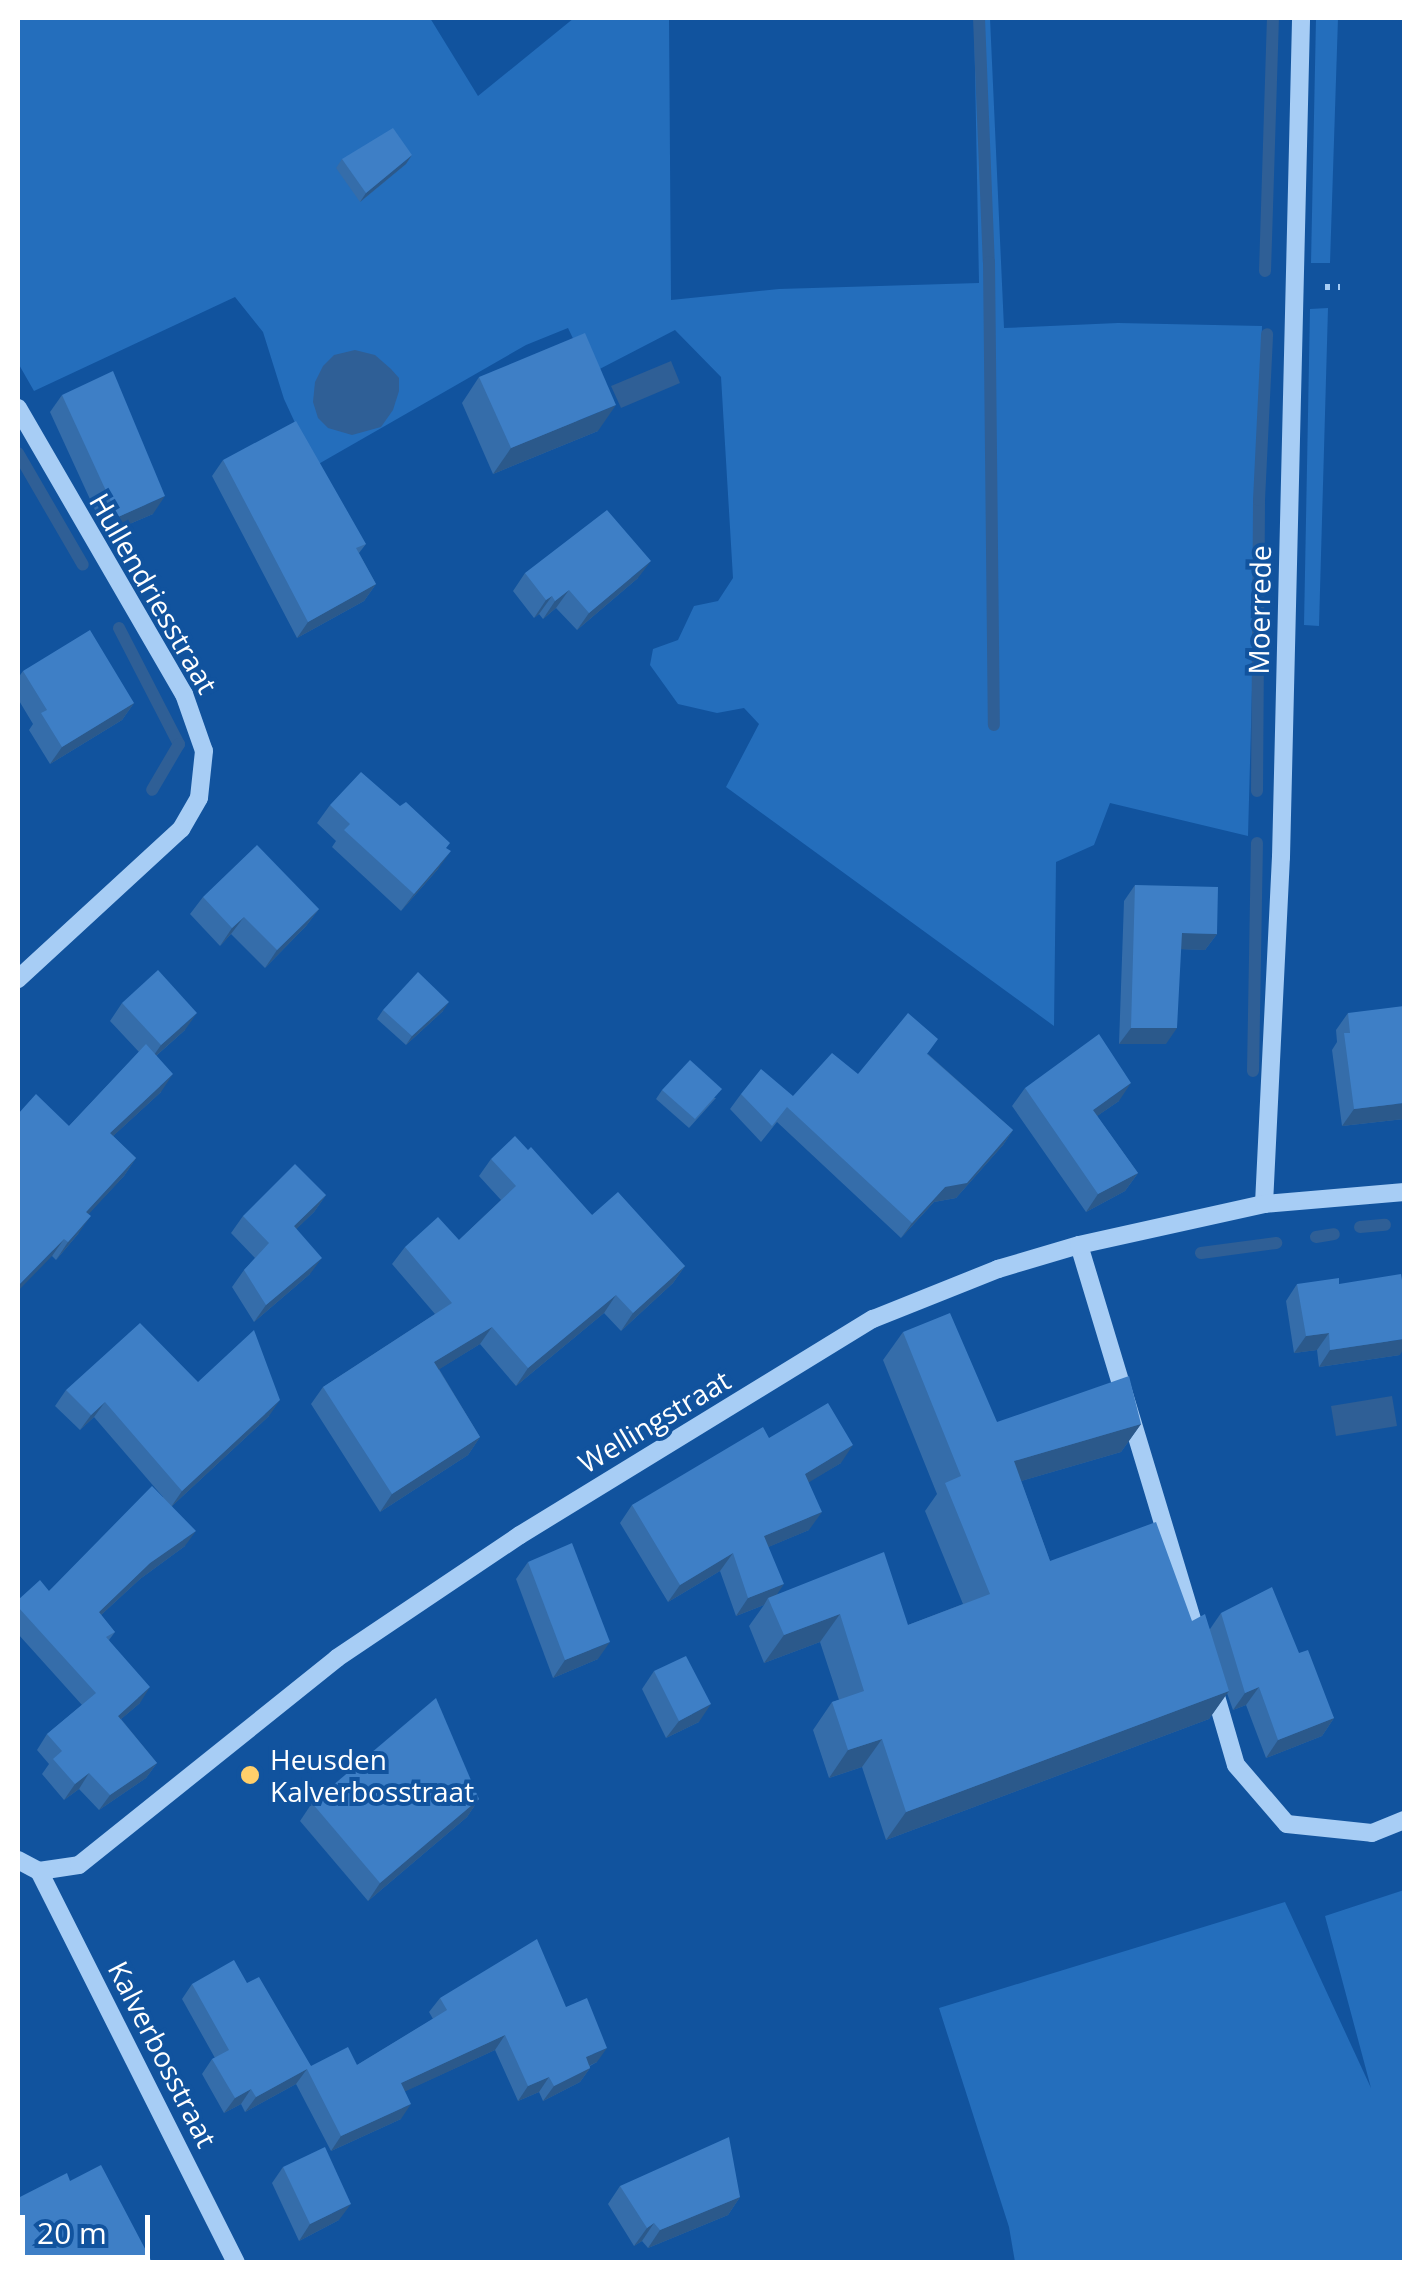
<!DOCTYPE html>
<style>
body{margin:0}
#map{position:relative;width:1422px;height:2280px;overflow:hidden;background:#11539e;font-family:"Open Sans",sans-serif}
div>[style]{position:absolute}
.green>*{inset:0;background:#246ebc}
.water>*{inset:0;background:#2f5f96}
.stream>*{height:12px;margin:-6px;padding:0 6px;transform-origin:6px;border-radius:6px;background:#2f5f96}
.path>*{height:6px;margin-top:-3px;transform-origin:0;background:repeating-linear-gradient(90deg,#a7cdf5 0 5px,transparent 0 13px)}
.minor>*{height:18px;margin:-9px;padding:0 9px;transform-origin:9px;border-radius:9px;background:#a7cdf5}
.wall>*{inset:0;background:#356daa}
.shaded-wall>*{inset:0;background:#2b598b}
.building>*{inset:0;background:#3e7fc6}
.dots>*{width:28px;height:28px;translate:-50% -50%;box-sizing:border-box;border:5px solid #11539e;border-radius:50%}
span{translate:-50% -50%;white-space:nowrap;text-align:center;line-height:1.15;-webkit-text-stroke:8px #11539e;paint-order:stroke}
.street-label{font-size:28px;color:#fff}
.poi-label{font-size:28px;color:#fff}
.left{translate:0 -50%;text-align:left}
.frame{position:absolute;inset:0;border:20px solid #fff;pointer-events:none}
.scale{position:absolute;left:20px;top:2215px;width:130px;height:45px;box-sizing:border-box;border:5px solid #fff;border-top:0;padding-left:12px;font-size:30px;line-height:35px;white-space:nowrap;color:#fff;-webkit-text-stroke:8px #11539e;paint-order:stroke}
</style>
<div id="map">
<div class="green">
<i style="clip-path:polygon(18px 18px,430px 18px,478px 96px,574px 18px,669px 18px,671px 300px,779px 289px,979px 283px,974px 18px,990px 18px,1004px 328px,1118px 323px,1262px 326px,1248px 836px,1110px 803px,1094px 845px,1056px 862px,1054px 1026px,726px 787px,759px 724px,744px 708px,717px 713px,678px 704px,650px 665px,653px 649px,678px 640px,694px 606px,718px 601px,733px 578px,721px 377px,675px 330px,590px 374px,568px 328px,526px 345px,315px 466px,284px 399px,263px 332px,235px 297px,34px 391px,18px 363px)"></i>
<i style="clip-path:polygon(1316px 18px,1338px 18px,1330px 263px,1311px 263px)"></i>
<i style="clip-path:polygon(1328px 308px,1319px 626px,1304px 625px,1310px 309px)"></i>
<i style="clip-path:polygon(1404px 1890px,1404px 2262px,1015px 2262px,1009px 2227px,939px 2008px,1285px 1902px,1371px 2088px,1325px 1916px)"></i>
</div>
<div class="water">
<i style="clip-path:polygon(355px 350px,375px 355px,391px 369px,399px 378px,399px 391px,393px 410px,381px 427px,352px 435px,328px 428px,318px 418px,313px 402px,315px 382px,323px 366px,334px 355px)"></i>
<i style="clip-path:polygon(671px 361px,680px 383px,621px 408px,611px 386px)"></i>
<i style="clip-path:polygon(1392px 1396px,1397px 1426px,1336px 1436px,1331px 1406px)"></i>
</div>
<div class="stream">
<i style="left:979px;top:18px;width:244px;rotate:87.7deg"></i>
<i style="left:989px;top:262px;width:463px;rotate:89.4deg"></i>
<i style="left:1265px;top:271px;width:253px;rotate:-88.2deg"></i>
<i style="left:18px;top:453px;width:129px;rotate:59.9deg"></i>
<i style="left:119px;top:628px;width:131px;rotate:62.7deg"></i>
<i style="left:179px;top:744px;width:53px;rotate:120.4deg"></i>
<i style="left:1257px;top:791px;width:291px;rotate:-89.6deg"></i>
<i style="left:1259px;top:500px;width:166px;rotate:-87.2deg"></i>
<i style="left:1253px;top:1071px;width:228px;rotate:-89deg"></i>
<i style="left:1360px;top:1227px;width:25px;rotate:-5deg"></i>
<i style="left:1316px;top:1237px;width:18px;rotate:-9deg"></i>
<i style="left:1201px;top:1253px;width:76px;rotate:-7.6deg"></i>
</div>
<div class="path">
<i style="left:1325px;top:287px;width:15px"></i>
</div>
<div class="minor">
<i style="left:18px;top:408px;width:331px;rotate:59.9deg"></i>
<i style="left:184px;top:694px;width:60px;rotate:70.7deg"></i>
<i style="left:204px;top:751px;width:47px;rotate:96.1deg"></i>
<i style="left:199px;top:798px;width:36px;rotate:120deg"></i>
<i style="left:181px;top:829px;width:222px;rotate:137.4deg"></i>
<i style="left:1264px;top:1204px;width:347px;rotate:-87.2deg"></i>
<i style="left:1281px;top:857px;width:839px;rotate:-88.63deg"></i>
<i style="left:1079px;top:1245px;width:415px;rotate:73.2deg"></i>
<i style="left:1213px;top:1686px;width:82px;rotate:73.8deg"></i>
<i style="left:1236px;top:1765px;width:78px;rotate:49.2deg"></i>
<i style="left:1287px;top:1824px;width:85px;rotate:6deg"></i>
<i style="left:1372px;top:1833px;width:35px;rotate:-22deg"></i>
<i style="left:18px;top:1860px;width:24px;rotate:28deg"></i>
<i style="left:39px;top:1871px;width:40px;rotate:-8.5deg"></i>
<i style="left:79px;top:1865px;width:331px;rotate:-38.7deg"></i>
<i style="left:337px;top:1658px;width:220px;rotate:-33.9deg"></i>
<i style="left:520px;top:1535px;width:414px;rotate:-31.5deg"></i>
<i style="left:873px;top:1319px;width:135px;rotate:-21.8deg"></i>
<i style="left:998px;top:1269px;width:84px;rotate:-16.5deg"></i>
<i style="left:1079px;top:1245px;width:189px;rotate:-12.5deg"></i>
<i style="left:1264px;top:1204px;width:141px;rotate:-4.9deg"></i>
<i style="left:39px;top:1871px;width:438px;rotate:63.3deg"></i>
</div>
<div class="wall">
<i style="clip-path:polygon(342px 159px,406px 164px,360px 202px,336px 168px)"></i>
<i style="clip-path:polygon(479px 377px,598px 431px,493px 474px,462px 403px)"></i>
<i style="clip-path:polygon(62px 395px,153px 514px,106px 534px,50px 412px)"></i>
<i style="clip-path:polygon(223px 460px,366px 544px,359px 553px,376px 584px,364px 601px,297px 638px,212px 476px)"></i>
<i style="clip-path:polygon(525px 573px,638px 578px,577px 630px,556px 608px,543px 619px,539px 614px,534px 618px,513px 591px)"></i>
<i style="clip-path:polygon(23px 671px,134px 703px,122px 720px,50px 764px,29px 730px,33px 724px,18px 699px,18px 678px)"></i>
<i style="clip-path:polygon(330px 805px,446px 848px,438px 869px,401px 911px,332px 847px,336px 841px,317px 823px)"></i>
<i style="clip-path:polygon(1135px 885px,1217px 934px,1205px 950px,1181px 949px,1166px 1044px,1119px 1044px,1124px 901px)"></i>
<i style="clip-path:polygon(203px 897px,319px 909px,306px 926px,265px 968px,231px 934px,220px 946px,190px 914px)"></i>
<i style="clip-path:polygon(122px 1003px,185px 1030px,156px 1056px,161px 1092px,113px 1136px,136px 1158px,124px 1176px,88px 1214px,78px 1234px,56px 1260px,52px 1256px,69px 1126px,139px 1052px,110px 1021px)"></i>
<i style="clip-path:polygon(383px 1010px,443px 1011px,406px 1045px,377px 1019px)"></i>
<i style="clip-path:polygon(1348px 1013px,1404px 1119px,1342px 1126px,1332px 1050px,1337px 1042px,1336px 1030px)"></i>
<i style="clip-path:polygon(928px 1054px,1013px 1130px,1003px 1145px,956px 1198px,934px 1202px,901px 1238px,777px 1122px,761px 1142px,730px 1109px,741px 1094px,793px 1096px,858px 1074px)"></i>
<i style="clip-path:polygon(1025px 1088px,1119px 1101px,1097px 1116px,1138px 1173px,1125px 1191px,1086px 1212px,1012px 1106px)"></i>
<i style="clip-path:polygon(662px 1090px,716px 1098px,689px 1128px,656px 1099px)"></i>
<i style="clip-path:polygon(491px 1159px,685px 1266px,673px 1283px,621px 1331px,604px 1313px,516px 1386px,480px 1344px,439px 1369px,480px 1437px,468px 1455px,380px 1512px,311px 1404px,323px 1387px,435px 1314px,392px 1264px,405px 1247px,459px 1240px,501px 1200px,479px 1176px)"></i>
<i style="clip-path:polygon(326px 1195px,314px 1212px,296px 1229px,310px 1274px,254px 1322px,232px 1287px,244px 1270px,255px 1258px,231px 1233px,243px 1216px)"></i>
<i style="clip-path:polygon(1297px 1284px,1339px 1284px,1400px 1355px,1319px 1367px,1317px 1350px,1294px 1353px,1286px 1301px)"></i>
<i style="clip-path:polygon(903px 1332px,997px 1422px,1141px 1424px,1121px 1452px,1021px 1481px,1050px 1561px,1210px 1629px,1221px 1613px,1299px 1653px,1334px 1718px,1322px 1736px,1266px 1758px,1246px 1705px,1233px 1710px,1227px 1693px,1209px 1719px,886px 1840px,862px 1767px,829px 1778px,813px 1730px,832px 1702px,839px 1700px,820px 1642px,764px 1663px,749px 1626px,764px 1605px,736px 1616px,720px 1571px,668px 1602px,620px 1523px,632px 1505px,769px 1438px,841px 1463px,808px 1482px,809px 1530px,768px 1547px,776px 1595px,908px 1625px,963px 1604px,925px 1511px,937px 1494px,883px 1360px)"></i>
<i style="clip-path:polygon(198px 1382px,269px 1416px,172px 1506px,185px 1546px,140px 1579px,101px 1615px,115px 1632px,109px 1640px,140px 1703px,121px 1719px,157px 1763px,146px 1778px,99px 1810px,79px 1789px,64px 1800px,42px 1774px,49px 1764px,37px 1750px,47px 1734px,82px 1705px,18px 1634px,18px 1600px,49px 1591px,163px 1497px,94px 1417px,80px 1430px,55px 1406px,66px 1390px)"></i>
<i style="clip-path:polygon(528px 1562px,598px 1659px,553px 1678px,516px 1579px)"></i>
<i style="clip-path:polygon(654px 1671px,699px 1722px,666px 1738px,642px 1689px)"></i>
<i style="clip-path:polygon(479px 1799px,467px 1817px,368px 1901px,300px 1821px,312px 1803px)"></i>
<i style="clip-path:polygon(247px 1983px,311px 2066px,357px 2065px,433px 2019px,429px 2012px,440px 1998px,566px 2007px,597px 2062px,590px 2066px,590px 2068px,580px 2082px,543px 2101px,539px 2092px,518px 2101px,495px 2050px,405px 2091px,401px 2119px,331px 2151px,296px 2084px,245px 2112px,241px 2104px,224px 2113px,202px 2074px,212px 2059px,215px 2058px,182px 1999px,192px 1984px)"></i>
<i style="clip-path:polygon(283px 2167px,339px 2220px,299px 2241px,272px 2183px)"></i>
<i style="clip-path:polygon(620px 2186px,740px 2197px,728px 2215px,648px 2248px,642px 2241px,634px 2246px,608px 2204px)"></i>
</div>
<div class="shaded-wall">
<i style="clip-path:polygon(412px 155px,406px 164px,360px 202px,366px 193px)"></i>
<i style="clip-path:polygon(616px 405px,598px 431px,493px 474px,511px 448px)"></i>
<i style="clip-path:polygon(165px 496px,153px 514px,106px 534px,118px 517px)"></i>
<i style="clip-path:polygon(651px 561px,638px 578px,577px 630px,589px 613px)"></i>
<i style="clip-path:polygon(376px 584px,364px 601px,297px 638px,308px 622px)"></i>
<i style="clip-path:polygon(569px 590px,556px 608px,543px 619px,555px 601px)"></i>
<i style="clip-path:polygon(552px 596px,539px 614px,534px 618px,546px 600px)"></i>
<i style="clip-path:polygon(134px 703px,122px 720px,50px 764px,62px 747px)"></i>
<i style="clip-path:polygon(451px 851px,438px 869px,401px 911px,414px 894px)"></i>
<i style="clip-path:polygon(319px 909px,306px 926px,265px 968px,277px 950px)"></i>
<i style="clip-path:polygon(244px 917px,231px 934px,220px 946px,232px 928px)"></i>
<i style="clip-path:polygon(1182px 933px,1217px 934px,1205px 950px,1171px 949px)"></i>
<i style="clip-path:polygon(449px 1002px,443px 1011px,406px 1045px,412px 1036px)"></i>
<i style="clip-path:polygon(197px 1013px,185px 1030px,149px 1062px,161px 1045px)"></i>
<i style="clip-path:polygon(1131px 1028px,1177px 1028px,1166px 1044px,1119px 1044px)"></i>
<i style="clip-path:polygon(173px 1074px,161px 1092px,98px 1150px,110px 1133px)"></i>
<i style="clip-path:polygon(1131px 1083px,1119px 1101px,1081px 1127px,1093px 1110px)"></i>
<i style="clip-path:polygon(1404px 1103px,1404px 1119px,1342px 1126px,1354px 1109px)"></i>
<i style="clip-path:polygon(1013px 1130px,1003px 1145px,956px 1198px,934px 1202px,901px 1238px,912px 1223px,945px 1187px)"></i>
<i style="clip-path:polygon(136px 1158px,124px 1176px,74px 1230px,86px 1212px)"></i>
<i style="clip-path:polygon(1138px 1173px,1125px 1191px,1086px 1212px,1098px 1194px)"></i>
<i style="clip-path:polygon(326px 1195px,314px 1212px,282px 1243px,294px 1226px)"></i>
<i style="clip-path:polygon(91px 1216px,78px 1234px,56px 1260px,68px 1242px)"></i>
<i style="clip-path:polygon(64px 1239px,52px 1256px,18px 1291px,18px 1286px)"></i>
<i style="clip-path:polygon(322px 1258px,310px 1274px,254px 1322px,266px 1305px)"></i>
<i style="clip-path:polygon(685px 1266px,673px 1283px,621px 1331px,633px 1313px)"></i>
<i style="clip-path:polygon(616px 1295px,604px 1313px,516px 1386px,528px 1368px)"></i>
<i style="clip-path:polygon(492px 1327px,480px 1344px,422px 1380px,434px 1362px)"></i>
<i style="clip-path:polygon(1329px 1333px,1317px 1350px,1294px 1353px,1306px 1336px)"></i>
<i style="clip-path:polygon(1404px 1339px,1404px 1348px,1400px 1355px,1319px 1367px,1330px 1350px)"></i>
<i style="clip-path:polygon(280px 1400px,269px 1416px,171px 1507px,182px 1491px)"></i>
<i style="clip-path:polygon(105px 1402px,94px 1417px,80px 1430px,91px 1415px)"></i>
<i style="clip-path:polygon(1141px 1424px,1121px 1452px,994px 1489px,1014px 1461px)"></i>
<i style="clip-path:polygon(480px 1437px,468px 1455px,380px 1512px,392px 1494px)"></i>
<i style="clip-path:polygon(853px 1445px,841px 1463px,793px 1492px,805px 1474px)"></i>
<i style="clip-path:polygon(822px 1512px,809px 1530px,752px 1554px,764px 1536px)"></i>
<i style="clip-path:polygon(196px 1531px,185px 1546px,140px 1579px,88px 1627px,99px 1612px,150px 1563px)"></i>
<i style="clip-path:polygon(733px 1553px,720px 1571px,668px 1602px,680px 1585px)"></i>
<i style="clip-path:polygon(784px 1584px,772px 1602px,768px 1598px,764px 1605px,736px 1616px,748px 1598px)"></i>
<i style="clip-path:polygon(840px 1614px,820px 1642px,764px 1663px,784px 1635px)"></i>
<i style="clip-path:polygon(610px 1642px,598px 1659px,553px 1678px,565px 1660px)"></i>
<i style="clip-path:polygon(150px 1687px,140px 1703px,107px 1731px,118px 1716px)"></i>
<i style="clip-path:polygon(1259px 1687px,1246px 1705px,1233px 1710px,1245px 1693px)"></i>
<i style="clip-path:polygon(1229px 1691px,1209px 1719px,886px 1840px,906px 1812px)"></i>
<i style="clip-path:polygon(711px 1704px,699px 1722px,666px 1738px,679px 1721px)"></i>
<i style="clip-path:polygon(1334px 1718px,1322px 1736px,1266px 1758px,1278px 1740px)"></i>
<i style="clip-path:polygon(882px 1739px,862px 1767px,829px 1778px,848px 1750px)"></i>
<i style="clip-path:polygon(157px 1763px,146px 1778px,99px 1810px,110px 1795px)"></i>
<i style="clip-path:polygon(89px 1773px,79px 1789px,64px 1800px,75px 1784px)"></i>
<i style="clip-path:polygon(479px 1799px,467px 1817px,368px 1901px,380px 1883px)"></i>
<i style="clip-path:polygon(505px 2035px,495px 2050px,391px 2098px,401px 2083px)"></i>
<i style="clip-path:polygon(607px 2048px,597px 2062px,576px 2072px,586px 2057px)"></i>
<i style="clip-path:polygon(590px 2068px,580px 2082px,543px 2101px,554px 2086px)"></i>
<i style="clip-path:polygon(307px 2069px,296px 2084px,245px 2112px,256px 2097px)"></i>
<i style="clip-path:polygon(549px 2077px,539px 2092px,518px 2101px,528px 2086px)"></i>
<i style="clip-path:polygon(251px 2089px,241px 2104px,224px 2113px,235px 2098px)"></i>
<i style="clip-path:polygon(411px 2104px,401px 2119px,331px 2151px,341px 2136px)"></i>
<i style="clip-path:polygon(740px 2197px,728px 2215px,648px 2248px,660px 2230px)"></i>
<i style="clip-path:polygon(351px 2204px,339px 2220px,299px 2241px,310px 2224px)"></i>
<i style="clip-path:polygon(654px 2223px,642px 2241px,634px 2246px,647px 2228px)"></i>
</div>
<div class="building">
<i style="clip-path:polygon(393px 128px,412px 155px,366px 193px,342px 159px)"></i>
<i style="clip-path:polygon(585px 333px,616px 405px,511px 448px,479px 377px)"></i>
<i style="clip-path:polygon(113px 371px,165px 496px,118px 517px,62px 395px)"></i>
<i style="clip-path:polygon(296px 421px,366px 544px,356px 548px,376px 584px,308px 622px,223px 460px)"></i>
<i style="clip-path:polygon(607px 510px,651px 561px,589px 613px,569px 590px,555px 601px,552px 596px,546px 600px,525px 573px)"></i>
<i style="clip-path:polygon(90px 630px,134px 703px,62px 747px,41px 713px,47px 710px,23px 671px)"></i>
<i style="clip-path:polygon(361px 772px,400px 806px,406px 802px,450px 843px,446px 848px,451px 851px,414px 894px,344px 830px,350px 824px,330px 805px)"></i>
<i style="clip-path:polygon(257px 845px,319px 909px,277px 950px,244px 917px,232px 928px,203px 897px)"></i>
<i style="clip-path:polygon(1135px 885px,1218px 887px,1217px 934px,1182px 933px,1177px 1028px,1131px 1028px)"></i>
<i style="clip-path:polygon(158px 970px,197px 1013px,161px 1045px,122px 1003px)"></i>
<i style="clip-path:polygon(418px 972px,449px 1002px,412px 1036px,383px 1010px)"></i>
<i style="clip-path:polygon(1404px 1006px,1404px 1103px,1354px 1109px,1344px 1033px,1350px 1033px,1348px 1013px)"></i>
<i style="clip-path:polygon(908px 1013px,938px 1039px,927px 1054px,1013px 1130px,967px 1183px,945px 1187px,912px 1223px,787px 1107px,772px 1126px,741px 1094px,761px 1069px,793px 1096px,832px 1053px,858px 1074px)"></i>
<i style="clip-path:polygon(1099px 1034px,1131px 1083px,1093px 1110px,1138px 1173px,1098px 1194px,1025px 1088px)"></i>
<i style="clip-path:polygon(146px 1044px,173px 1074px,110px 1133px,136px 1158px,86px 1212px,91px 1216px,68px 1242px,64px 1239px,18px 1286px,18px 1114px,36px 1094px,69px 1126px)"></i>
<i style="clip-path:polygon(690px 1060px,722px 1089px,695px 1119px,662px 1090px)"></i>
<i style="clip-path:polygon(515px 1136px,528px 1150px,531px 1147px,592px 1215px,618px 1192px,685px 1266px,633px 1313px,616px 1295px,528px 1368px,492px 1327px,434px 1362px,480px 1437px,392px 1494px,323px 1387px,452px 1303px,405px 1247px,438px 1217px,459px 1240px,516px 1186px,491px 1159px)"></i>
<i style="clip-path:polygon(295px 1164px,326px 1195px,294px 1226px,322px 1258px,266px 1305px,244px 1270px,269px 1243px,243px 1216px)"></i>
<i style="clip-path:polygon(1401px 1274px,1403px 1286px,1404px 1286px,1404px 1339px,1330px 1350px,1329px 1333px,1306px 1336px,1297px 1284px,1339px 1278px,1339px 1284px)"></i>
<i style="clip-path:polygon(950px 1313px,997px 1422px,1129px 1376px,1141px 1424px,1014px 1461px,1050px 1561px,1156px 1522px,1192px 1621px,1205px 1614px,1229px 1691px,906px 1812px,882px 1739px,848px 1750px,832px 1702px,864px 1691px,840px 1614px,784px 1635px,768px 1598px,884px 1552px,908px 1625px,990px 1594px,945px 1483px,961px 1476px,903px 1332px)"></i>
<i style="clip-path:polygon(140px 1323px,198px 1382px,254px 1330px,280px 1400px,182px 1491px,105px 1402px,91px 1415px,66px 1390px)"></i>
<i style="clip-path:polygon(828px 1403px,853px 1445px,805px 1474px,822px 1512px,764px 1536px,784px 1584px,748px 1598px,733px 1553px,680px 1585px,632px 1505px,763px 1427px,769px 1438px)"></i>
<i style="clip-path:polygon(152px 1486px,196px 1531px,150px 1563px,99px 1612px,115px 1632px,106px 1637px,150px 1687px,118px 1716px,157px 1763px,110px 1795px,89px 1773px,75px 1784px,53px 1759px,62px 1751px,47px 1734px,96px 1693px,18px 1607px,18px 1600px,40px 1580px,49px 1591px)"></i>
<i style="clip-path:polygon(572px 1543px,610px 1642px,565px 1660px,528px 1562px)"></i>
<i style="clip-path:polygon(1272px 1587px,1299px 1653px,1308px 1650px,1334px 1718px,1278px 1740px,1259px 1687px,1245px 1693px,1221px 1613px)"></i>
<i style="clip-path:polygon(686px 1656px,711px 1704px,679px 1721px,654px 1671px)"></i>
<i style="clip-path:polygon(436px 1698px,479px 1799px,380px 1883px,312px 1803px)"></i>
<i style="clip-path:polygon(537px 1939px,566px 2007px,587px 1998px,607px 2048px,586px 2057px,590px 2068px,554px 2086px,549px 2077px,528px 2086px,505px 2035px,401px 2083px,411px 2104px,341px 2136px,307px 2069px,256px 2097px,251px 2089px,235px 2098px,212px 2059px,229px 2050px,192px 1984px,234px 1960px,247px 1983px,259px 1977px,311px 2066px,348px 2047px,357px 2065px,447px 2010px,440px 1998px)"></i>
<i style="clip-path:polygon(729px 2137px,740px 2197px,660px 2230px,654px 2223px,647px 2228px,620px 2186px)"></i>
<i style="clip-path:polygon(325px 2147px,351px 2204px,310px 2224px,283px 2167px)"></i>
<i style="clip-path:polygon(101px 2165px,152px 2262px,18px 2262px,18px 2198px,67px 2173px,70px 2181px)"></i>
</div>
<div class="dots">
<i style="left:250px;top:1775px;background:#ffcf6b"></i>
</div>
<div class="street-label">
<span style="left:154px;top:593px;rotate:60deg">Hullendriesstraat</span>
<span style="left:1259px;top:610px;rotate:-89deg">Moerrede</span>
<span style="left:654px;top:1421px;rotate:-31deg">Wellingstraat</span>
<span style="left:163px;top:2054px;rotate:63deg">Kalverbosstraat</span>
</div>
<div class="poi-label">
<span class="left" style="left:270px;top:1775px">Heusden<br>Kalverbosstraat</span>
</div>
<div class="frame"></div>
<div class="scale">20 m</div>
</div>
